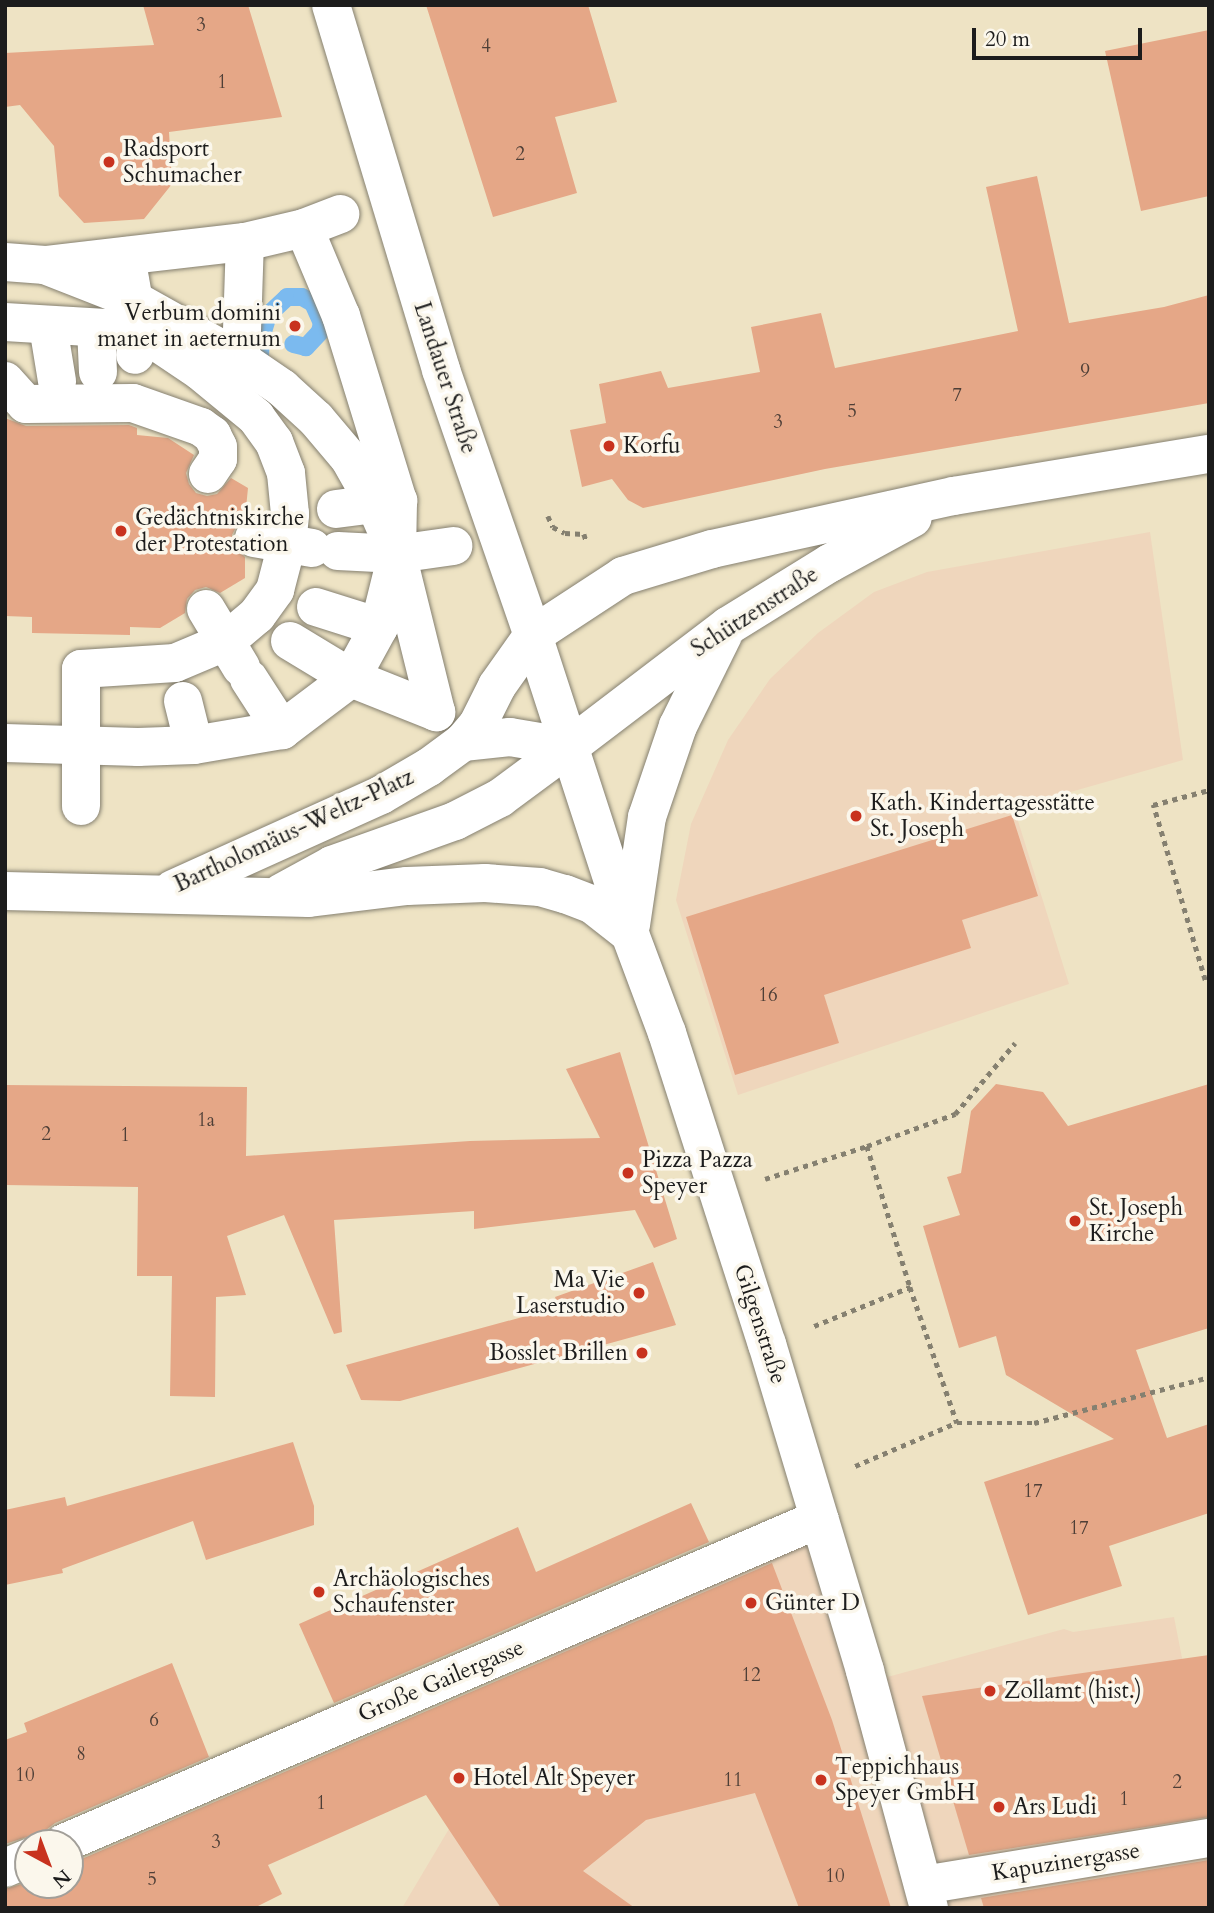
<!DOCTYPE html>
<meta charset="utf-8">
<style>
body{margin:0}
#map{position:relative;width:1214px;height:1913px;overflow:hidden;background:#eee3c4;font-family:Cardo,serif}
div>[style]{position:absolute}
.built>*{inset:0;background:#efd6bc}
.stream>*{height:18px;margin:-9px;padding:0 9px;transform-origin:9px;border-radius:9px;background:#7bbaef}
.building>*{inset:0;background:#e5a787}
.path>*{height:4.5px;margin-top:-2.25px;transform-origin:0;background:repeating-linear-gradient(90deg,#858070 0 5px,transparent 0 10px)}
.roads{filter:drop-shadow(0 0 2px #858070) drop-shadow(0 0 2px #858070)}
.minor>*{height:38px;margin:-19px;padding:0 19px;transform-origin:19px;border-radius:19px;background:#fff}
.major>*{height:38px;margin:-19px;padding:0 19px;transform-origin:19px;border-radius:19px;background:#fff}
.dots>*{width:19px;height:19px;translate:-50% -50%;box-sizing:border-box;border:4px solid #fbf7ec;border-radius:50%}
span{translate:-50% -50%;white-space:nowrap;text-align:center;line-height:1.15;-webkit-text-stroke:7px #fbf7ec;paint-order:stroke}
.number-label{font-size:19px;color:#4e3f37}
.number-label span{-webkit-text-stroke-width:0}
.poi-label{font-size:23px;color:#1c1c1c}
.left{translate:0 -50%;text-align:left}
.right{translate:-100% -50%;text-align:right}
.street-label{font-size:23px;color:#1c1c1c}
.frame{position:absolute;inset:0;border:7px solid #1c1c1c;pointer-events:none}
.north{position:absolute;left:14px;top:1829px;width:70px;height:70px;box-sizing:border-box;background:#fbf7ec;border:2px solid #a29f99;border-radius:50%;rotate:139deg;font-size:19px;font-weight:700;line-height:28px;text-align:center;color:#1c1c1c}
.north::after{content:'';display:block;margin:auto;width:24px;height:32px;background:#c8321e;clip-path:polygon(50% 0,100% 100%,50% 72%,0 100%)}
.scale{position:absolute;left:972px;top:28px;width:170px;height:32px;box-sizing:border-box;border:4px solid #1c1c1c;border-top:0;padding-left:9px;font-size:21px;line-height:24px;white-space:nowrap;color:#1c1c1c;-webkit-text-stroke:5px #fbf7ec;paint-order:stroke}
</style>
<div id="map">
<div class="built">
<i style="clip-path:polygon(1150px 532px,1183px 760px,1014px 808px,1069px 984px,738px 1095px,676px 900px,691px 824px,728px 740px,770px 679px,818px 633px,874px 592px,927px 572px)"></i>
<i style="clip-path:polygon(821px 1519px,869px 1682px,1064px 1629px,1073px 1632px,1174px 1617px,1209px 1796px,1209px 1908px,402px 1908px,566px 1632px)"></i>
</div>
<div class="stream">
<i style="left:260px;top:355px;width:17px;rotate:-87deg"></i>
<i style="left:261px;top:338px;width:24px;rotate:-73deg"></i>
<i style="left:268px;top:315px;width:26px;rotate:-43deg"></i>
<i style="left:287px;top:297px;width:15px"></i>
<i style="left:302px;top:297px;width:13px;rotate:29deg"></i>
<i style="left:313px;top:303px;width:22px;rotate:66deg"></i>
<i style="left:322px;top:323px;width:9px;rotate:103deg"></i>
<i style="left:320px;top:332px;width:21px;rotate:133deg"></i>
<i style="left:306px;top:347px;width:13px;rotate:-167deg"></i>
</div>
<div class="building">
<i style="clip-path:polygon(143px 5px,248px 5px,282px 117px,169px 132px,172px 184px,144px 219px,84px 223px,59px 196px,54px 146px,20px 105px,5px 107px,5px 53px,154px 45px)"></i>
<i style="clip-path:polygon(426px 5px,588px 5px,617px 102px,555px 117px,577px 193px,493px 217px)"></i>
<i style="clip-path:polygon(1209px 30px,1209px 196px,1141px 211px,1105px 51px)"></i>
<i style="clip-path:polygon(1037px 176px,1069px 323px,1164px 307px,1209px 295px,1209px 403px,825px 469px,643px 508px,628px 500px,612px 479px,582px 487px,570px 430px,606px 423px,599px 384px,661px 371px,668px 388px,760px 372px,751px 327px,821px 313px,835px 368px,1018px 331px,986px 187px)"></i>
<i style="clip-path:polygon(5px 418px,26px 426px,129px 425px,137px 428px,137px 435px,168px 438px,194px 455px,186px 473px,189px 484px,196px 493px,207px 496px,217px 494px,231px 478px,248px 488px,245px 518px,237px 525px,232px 535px,234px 546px,245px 557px,245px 578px,220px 593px,206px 587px,195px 590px,187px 599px,185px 613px,160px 628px,130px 627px,130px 635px,32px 633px,32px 617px,5px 616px)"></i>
<i style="clip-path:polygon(1012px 815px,1038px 896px,962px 920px,971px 948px,824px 995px,839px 1043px,735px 1075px,686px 917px)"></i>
<i style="clip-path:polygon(620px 1052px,677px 1239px,654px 1248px,635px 1210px,474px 1229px,474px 1211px,334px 1220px,342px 1332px,334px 1334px,284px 1215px,227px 1236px,246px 1295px,216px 1297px,215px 1397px,170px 1396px,172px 1276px,137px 1276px,138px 1187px,5px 1185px,5px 1085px,247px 1087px,246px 1156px,470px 1141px,600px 1138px,566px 1069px)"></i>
<i style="clip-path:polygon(996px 1084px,1043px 1092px,1068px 1126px,1209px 1084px,1209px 1328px,1136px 1350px,1167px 1438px,1209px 1424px,1209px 1513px,1109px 1546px,1122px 1586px,1028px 1615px,984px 1482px,1114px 1439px,1006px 1375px,996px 1336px,959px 1348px,923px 1226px,960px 1215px,947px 1177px,961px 1173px,971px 1111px)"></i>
<i style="clip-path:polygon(653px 1262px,676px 1325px,400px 1401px,361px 1400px,346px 1365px,559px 1307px,555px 1297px)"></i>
<i style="clip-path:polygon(293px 1442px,314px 1506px,314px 1525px,206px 1560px,193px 1521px,62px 1569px,63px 1573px,5px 1585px,5px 1510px,65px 1497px,67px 1506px)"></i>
<i style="clip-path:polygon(691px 1503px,709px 1542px,334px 1703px,299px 1624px,518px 1527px,536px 1572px)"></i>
<i style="clip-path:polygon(772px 1563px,832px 1720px,891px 1908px,799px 1908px,755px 1793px,646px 1820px,583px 1871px,635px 1908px,501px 1908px,426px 1795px,268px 1865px,282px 1894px,254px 1908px,5px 1908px,5px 1889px,28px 1882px,28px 1885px,70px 1885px,70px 1864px)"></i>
<i style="clip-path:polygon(1209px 1655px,1209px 1817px,969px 1855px,922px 1696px)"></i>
<i style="clip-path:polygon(172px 1663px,209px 1757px,55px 1823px,46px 1830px,42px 1842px,30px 1836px,5px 1844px,5px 1740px,27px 1732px,24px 1723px)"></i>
<i style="clip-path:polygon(1209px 1860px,1209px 1908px,984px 1908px,981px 1898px)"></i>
</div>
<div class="path">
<i style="left:548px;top:516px;width:12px;rotate:66deg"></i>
<i style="left:553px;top:527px;width:13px;rotate:27deg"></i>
<i style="left:565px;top:533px;width:19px;rotate:3deg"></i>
<i style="left:584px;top:534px;width:6px;rotate:72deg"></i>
<i style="left:1205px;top:980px;width:183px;rotate:-106.5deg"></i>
<i style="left:1153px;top:805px;width:58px;rotate:-15deg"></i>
<i style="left:867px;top:1146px;width:94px;rotate:-20deg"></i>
<i style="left:955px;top:1114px;width:93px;rotate:-49.8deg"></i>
<i style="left:765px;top:1179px;width:107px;rotate:-17.9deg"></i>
<i style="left:867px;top:1146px;width:147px;rotate:73deg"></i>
<i style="left:814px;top:1326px;width:104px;rotate:-22.1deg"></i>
<i style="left:910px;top:1287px;width:144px;rotate:70.9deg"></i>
<i style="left:957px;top:1423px;width:77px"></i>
<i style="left:1034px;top:1423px;width:181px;rotate:-14.7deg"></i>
<i style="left:855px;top:1466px;width:110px;rotate:-23.1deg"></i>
</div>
<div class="roads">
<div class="minor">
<i style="left:5px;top:262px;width:40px;rotate:4.3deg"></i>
<i style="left:45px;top:265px;width:201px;rotate:-6.6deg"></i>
<i style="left:245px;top:242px;width:61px;rotate:-13.3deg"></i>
<i style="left:304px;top:228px;width:39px;rotate:-21deg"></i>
<i style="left:45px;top:265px;width:96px;rotate:21.5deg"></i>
<i style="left:134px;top:300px;width:123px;rotate:29.3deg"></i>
<i style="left:241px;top:360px;width:50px;rotate:34.3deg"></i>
<i style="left:282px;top:388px;width:46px;rotate:42.4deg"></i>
<i style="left:316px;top:419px;width:51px;rotate:49.8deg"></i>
<i style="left:349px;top:458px;width:53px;rotate:60.5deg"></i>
<i style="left:375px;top:504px;width:55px;rotate:66.3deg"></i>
<i style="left:397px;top:554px;width:163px;rotate:76.1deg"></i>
<i style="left:5px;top:322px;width:134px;rotate:3.4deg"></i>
<i style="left:139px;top:330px;width:25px;rotate:99deg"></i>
<i style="left:48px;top:326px;width:56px;rotate:80.7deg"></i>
<i style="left:96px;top:328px;width:44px;rotate:87.4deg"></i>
<i style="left:232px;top:371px;width:14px;rotate:-51deg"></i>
<i style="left:241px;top:360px;width:118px;rotate:-88.1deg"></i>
<i style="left:5px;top:381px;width:31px;rotate:48deg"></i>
<i style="left:26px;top:404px;width:107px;rotate:-0.5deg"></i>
<i style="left:133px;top:403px;width:72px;rotate:19.4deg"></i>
<i style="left:201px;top:427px;width:14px;rotate:36deg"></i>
<i style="left:212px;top:435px;width:13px;rotate:63deg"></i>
<i style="left:218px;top:447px;width:12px;rotate:90deg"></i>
<i style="left:218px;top:459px;width:18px;rotate:124deg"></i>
<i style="left:336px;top:509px;width:63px;rotate:-7.4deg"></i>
<i style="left:254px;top:538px;width:59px;rotate:9.8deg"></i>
<i style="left:338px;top:551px;width:59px;rotate:2.9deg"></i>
<i style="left:397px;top:554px;width:57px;rotate:-8.1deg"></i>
<i style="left:316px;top:607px;width:66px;rotate:17.6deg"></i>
<i style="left:206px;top:609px;width:68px;rotate:58.9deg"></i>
<i style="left:290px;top:641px;width:71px;rotate:31.2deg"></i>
<i style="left:351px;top:678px;width:92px;rotate:21.8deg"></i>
<i style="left:249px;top:679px;width:61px;rotate:57.1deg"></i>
<i style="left:183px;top:701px;width:45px;rotate:76deg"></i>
<i style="left:463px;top:742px;width:47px;rotate:-6.1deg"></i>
<i style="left:510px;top:737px;width:60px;rotate:9.6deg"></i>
<i style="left:5px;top:743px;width:133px;rotate:1.7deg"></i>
<i style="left:138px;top:747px;width:56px;rotate:-2deg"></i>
<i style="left:194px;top:745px;width:89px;rotate:-9.7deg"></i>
<i style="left:282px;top:730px;width:86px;rotate:-37deg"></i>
<i style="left:351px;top:678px;width:58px;rotate:-61.2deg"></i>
<i style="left:379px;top:627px;width:75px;rotate:-76.1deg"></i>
<i style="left:397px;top:554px;width:53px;rotate:-88.9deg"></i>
<i style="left:398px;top:501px;width:194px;rotate:-107.1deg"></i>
<i style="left:341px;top:316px;width:95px;rotate:-112.8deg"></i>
<i style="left:81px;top:806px;width:137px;rotate:-90deg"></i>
<i style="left:81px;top:669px;width:94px;rotate:-3.7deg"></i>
<i style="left:175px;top:663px;width:54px;rotate:-22.8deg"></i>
<i style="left:225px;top:642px;width:42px;rotate:-40.2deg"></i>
<i style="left:257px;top:615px;width:31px;rotate:-54deg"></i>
<i style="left:275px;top:590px;width:48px;rotate:-75.4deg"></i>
<i style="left:287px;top:544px;width:30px;rotate:-84deg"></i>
<i style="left:290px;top:514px;width:41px;rotate:-95.6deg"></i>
<i style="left:286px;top:473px;width:33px;rotate:-111deg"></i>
<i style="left:274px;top:442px;width:31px;rotate:-126deg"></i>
<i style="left:256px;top:417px;width:72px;rotate:-140.6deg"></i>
<i style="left:200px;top:371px;width:73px;rotate:-146.1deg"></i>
<i style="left:139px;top:330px;width:75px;rotate:-100deg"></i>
<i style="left:173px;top:889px;width:228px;rotate:-24.3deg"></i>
<i style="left:381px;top:795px;width:56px;rotate:-30.3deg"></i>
<i style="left:429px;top:767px;width:42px;rotate:-36.3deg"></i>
<i style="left:463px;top:742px;width:23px;rotate:-50deg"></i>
<i style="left:478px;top:724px;width:42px;rotate:-63.4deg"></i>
<i style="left:497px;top:686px;width:62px;rotate:-54.8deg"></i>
<i style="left:5px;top:891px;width:304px;rotate:1.3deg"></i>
<i style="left:309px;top:898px;width:99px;rotate:-7deg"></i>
<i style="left:407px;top:886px;width:78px;rotate:-2.2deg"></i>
<i style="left:485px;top:883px;width:55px;rotate:4.2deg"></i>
<i style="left:540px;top:887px;width:26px;rotate:16deg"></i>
<i style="left:565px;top:894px;width:30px;rotate:21deg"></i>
<i style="left:593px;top:905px;width:47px;rotate:38.1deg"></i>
<i style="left:281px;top:893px;width:58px;rotate:-28.8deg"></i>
<i style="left:332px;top:865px;width:131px;rotate:-19.7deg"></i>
<i style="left:455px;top:821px;width:51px;rotate:-27.1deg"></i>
<i style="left:500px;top:798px;width:86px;rotate:-36.5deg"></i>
<i style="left:64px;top:1843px;width:822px;rotate:-23.23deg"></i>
<i style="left:5px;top:1868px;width:25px;rotate:-23deg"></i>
<i style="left:924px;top:1885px;width:289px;rotate:-9.4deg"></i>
</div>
<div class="major">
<i style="left:331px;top:5px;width:381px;rotate:73.2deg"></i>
<i style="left:441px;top:370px;width:281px;rotate:70.9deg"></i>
<i style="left:533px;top:635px;width:314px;rotate:72deg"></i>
<i style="left:630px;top:934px;width:106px;rotate:69.5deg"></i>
<i style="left:667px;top:1033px;width:327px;rotate:72.2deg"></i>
<i style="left:767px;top:1344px;width:341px;rotate:73.3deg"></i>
<i style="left:865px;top:1671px;width:245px;rotate:74.9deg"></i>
<i style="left:533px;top:635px;width:108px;rotate:-33.2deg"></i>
<i style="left:623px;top:576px;width:93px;rotate:-16.9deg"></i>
<i style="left:712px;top:549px;width:248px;rotate:-12.4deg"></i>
<i style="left:954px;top:496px;width:258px;rotate:-9.4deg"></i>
<i style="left:569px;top:747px;width:200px;rotate:-37.3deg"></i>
<i style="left:728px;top:626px;width:120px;rotate:-31.7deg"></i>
<i style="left:830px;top:563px;width:94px;rotate:-28.5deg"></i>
<i style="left:631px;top:925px;width:109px;rotate:-81.6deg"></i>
<i style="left:647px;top:817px;width:96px;rotate:-71.2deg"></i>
<i style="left:678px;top:726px;width:102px;rotate:-63.7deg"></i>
</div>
</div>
<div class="dots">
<i style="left:109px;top:162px;background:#c8321e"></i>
<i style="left:295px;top:326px;background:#c8321e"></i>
<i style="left:609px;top:446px;background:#c8321e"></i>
<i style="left:121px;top:531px;background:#c8321e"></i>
<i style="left:856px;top:816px;background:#c8321e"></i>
<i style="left:628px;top:1173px;background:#c8321e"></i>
<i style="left:1075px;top:1221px;background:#c8321e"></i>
<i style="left:639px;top:1293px;background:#c8321e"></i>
<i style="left:642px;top:1353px;background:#c8321e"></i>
<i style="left:319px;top:1592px;background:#c8321e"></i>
<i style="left:751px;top:1603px;background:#c8321e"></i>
<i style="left:990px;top:1691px;background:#c8321e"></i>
<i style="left:459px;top:1778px;background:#c8321e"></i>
<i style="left:821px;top:1780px;background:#c8321e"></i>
<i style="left:999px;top:1807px;background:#c8321e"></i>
</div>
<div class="number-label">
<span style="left:201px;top:26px">3</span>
<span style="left:486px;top:47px">4</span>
<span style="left:222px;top:83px">1</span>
<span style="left:520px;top:155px">2</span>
<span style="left:1085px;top:372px">9</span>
<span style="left:957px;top:396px">7</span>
<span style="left:852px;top:412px">5</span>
<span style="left:778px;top:423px">3</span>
<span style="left:768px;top:996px">16</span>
<span style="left:206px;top:1121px">1a</span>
<span style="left:46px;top:1135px">2</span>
<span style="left:125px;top:1136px">1</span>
<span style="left:1033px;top:1492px">17</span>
<span style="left:1079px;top:1529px">17</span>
<span style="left:751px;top:1676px">12</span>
<span style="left:154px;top:1721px">6</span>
<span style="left:81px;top:1755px">8</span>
<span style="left:25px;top:1776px">10</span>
<span style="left:733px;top:1781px">11</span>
<span style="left:1177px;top:1783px">2</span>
<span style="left:1124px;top:1800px">1</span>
<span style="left:321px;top:1804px">1</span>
<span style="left:216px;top:1843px">3</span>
<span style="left:835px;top:1877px">10</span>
<span style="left:152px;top:1880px">5</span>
</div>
<div class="poi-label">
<span class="left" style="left:123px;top:162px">Radsport<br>Schumacher</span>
<span class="right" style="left:281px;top:326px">Verbum domini<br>manet in aeternum</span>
<span class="left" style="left:623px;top:446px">Korfu</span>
<span class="left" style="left:135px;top:531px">Gedächtniskirche<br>der Protestation</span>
<span class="left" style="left:870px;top:816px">Kath. Kindertagesstätte<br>St. Joseph</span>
<span class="left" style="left:642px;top:1173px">Pizza Pazza<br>Speyer</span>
<span class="left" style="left:1089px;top:1221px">St. Joseph<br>Kirche</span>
<span class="right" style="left:625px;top:1293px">Ma Vie<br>Laserstudio</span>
<span class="right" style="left:628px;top:1353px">Bosslet Brillen</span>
<span class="left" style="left:333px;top:1592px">Archäologisches<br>Schaufenster</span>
<span class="left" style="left:765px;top:1603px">Günter D</span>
<span class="left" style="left:1004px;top:1691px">Zollamt (hist.)</span>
<span class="left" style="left:835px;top:1780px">Teppichhaus<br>Speyer GmbH</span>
<span class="left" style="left:473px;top:1778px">Hotel Alt Speyer</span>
<span class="left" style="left:1013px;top:1807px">Ars Ludi</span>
</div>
<div class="street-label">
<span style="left:445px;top:378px;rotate:72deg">Landauer Straße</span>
<span style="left:755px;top:612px;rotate:-33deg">Schützenstraße</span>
<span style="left:294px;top:831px;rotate:-25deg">Bartholomäus-Weltz-Platz</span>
<span style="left:760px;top:1324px;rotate:72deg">Gilgenstraße</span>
<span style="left:441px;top:1681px;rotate:-23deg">Große Gailergasse</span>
<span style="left:1066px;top:1862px;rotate:-9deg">Kapuzinergasse</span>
</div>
<div class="frame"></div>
<div class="north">N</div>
<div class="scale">20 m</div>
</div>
